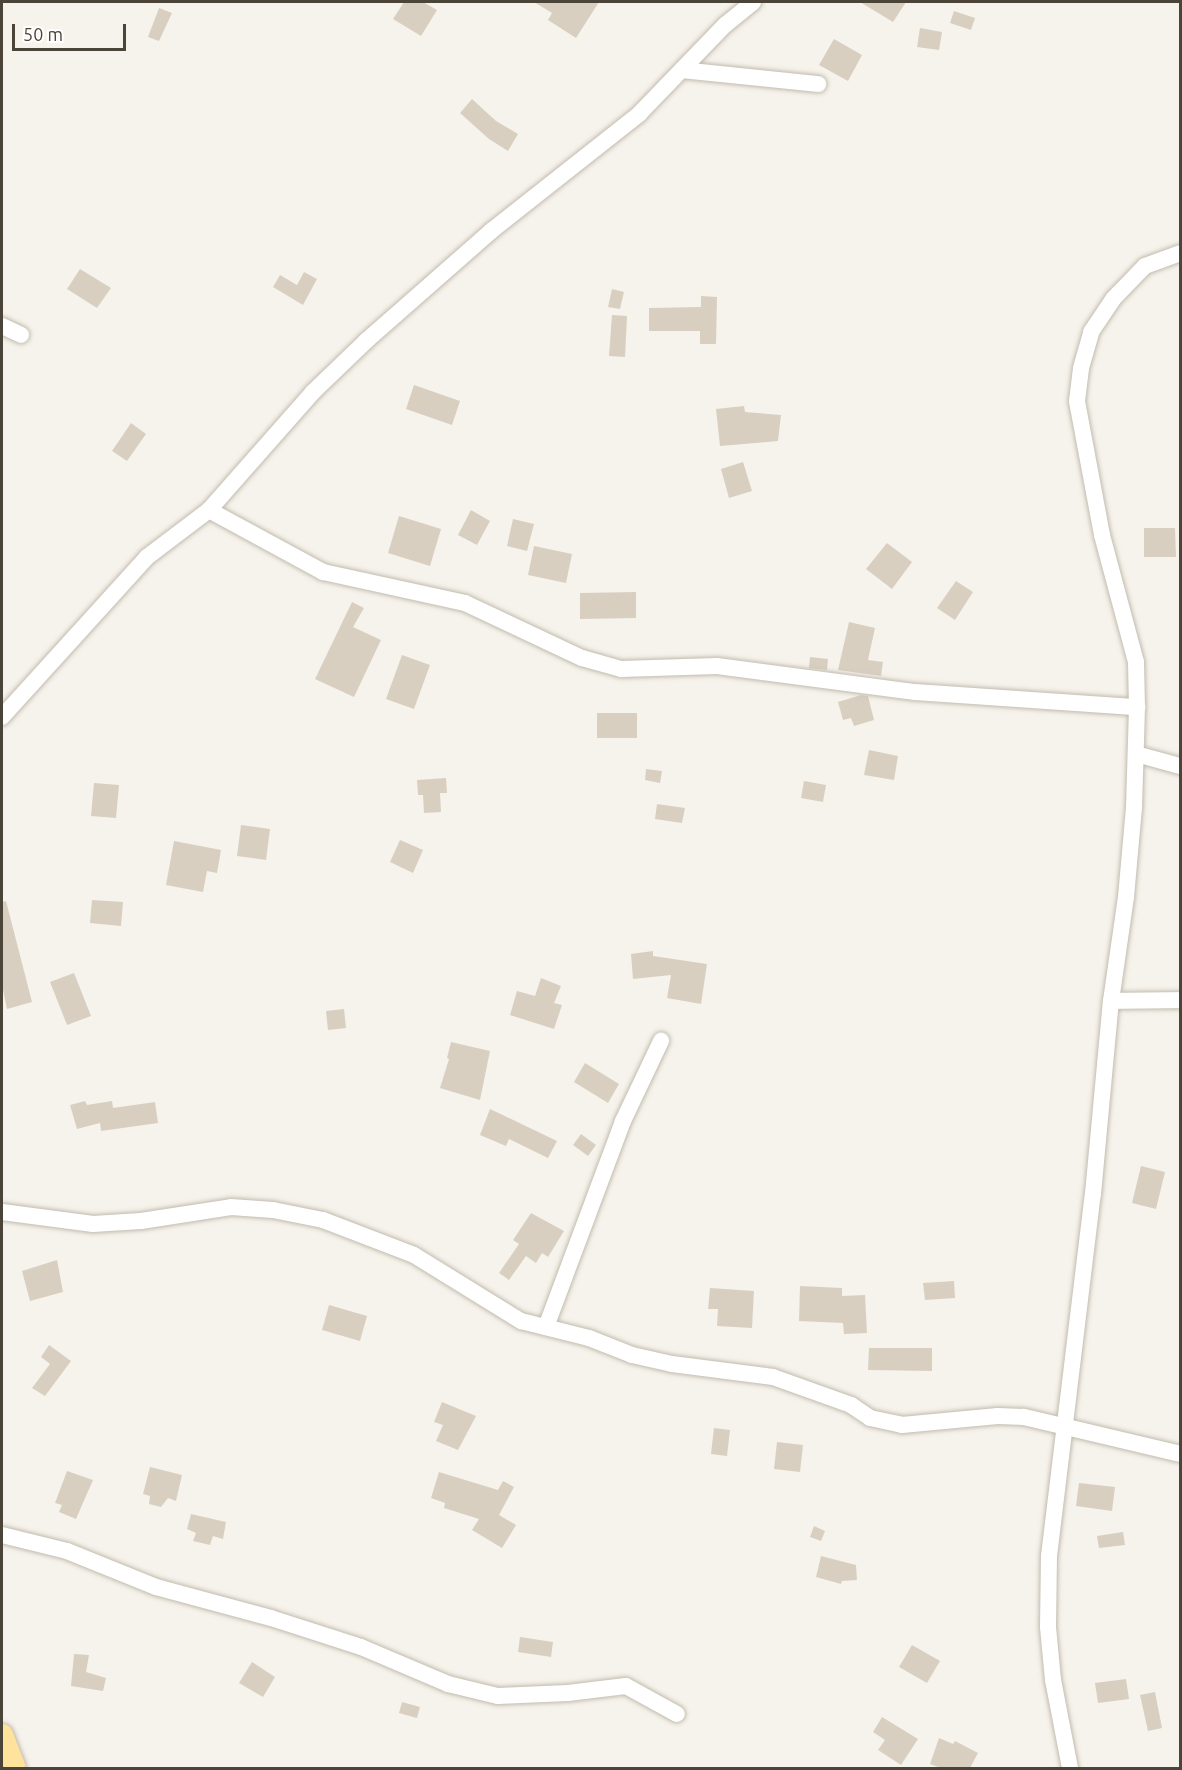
<!DOCTYPE html>
<style>
body{margin:0}
#map{position:relative;width:1182px;height:1770px;overflow:hidden;background:#f6f3ec;font-family:Ubuntu,sans-serif}
div>[style]{position:absolute}
.building>*{inset:0;background:#d8cfc1}
.roads{filter:drop-shadow(0 0 2px #c2bbae) drop-shadow(0 0 2px #c2bbae)}
.minor>*{height:16px;margin:-8px;padding:0 8px;transform-origin:8px;border-radius:8px;background:#fff}
.major>*{height:21px;margin:-10.5px;padding:0 10.5px;transform-origin:10.5px;border-radius:10.5px;background:#ffe39c}
span{translate:-50% -50%;white-space:nowrap;text-align:center;line-height:1.15;-webkit-text-stroke:5px #fff;paint-order:stroke}
.frame{position:absolute;inset:0;border:3px solid #4b4439;pointer-events:none}
.scale{position:absolute;left:12px;top:24px;width:114px;height:27px;box-sizing:border-box;border:3px solid #4b4439;border-top:0;padding-left:8px;font-size:18px;line-height:21px;white-space:nowrap;color:#4b4439;-webkit-text-stroke:4px #fff;paint-order:stroke}
</style>
<div id="map">
<div class="building">
<i style="clip-path:polygon(404px 2px,423px 2px,437px 10px,421px 36px,393px 19px)"></i>
<i style="clip-path:polygon(534px 2px,599px 2px,576px 38px,548px 20px,552px 13px)"></i>
<i style="clip-path:polygon(860px 2px,906px 2px,893px 22px)"></i>
<i style="clip-path:polygon(159px 8px,172px 13px,159px 41px,148px 37px)"></i>
<i style="clip-path:polygon(954px 11px,975px 18px,971px 30px,950px 23px)"></i>
<i style="clip-path:polygon(920px 28px,942px 32px,939px 50px,917px 47px)"></i>
<i style="clip-path:polygon(834px 39px,862px 55px,848px 81px,819px 65px)"></i>
<i style="clip-path:polygon(472px 99px,496px 121px,518px 134px,508px 151px,489px 139px,460px 113px)"></i>
<i style="clip-path:polygon(80px 269px,111px 288px,97px 308px,67px 289px)"></i>
<i style="clip-path:polygon(304px 272px,317px 279px,303px 305px,273px 287px,280px 275px,297px 285px)"></i>
<i style="clip-path:polygon(612px 289px,624px 292px,620px 309px,608px 307px)"></i>
<i style="clip-path:polygon(701px 296px,717px 297px,716px 344px,700px 344px,700px 331px,649px 331px,649px 308px,701px 307px)"></i>
<i style="clip-path:polygon(612px 315px,627px 316px,625px 357px,609px 356px)"></i>
<i style="clip-path:polygon(414px 385px,460px 401px,452px 425px,406px 409px)"></i>
<i style="clip-path:polygon(744px 406px,745px 412px,781px 415px,778px 441px,720px 446px,716px 409px)"></i>
<i style="clip-path:polygon(131px 423px,146px 434px,127px 461px,112px 451px)"></i>
<i style="clip-path:polygon(743px 462px,752px 491px,729px 498px,721px 469px)"></i>
<i style="clip-path:polygon(471px 510px,490px 521px,477px 545px,458px 535px)"></i>
<i style="clip-path:polygon(399px 516px,441px 529px,430px 566px,388px 553px)"></i>
<i style="clip-path:polygon(513px 519px,534px 524px,527px 551px,507px 546px)"></i>
<i style="clip-path:polygon(1144px 528px,1175px 528px,1176px 557px,1144px 557px)"></i>
<i style="clip-path:polygon(887px 543px,912px 562px,892px 589px,866px 569px)"></i>
<i style="clip-path:polygon(534px 546px,572px 554px,566px 583px,528px 575px)"></i>
<i style="clip-path:polygon(956px 581px,973px 592px,955px 620px,937px 608px)"></i>
<i style="clip-path:polygon(636px 592px,636px 618px,580px 619px,580px 593px)"></i>
<i style="clip-path:polygon(352px 602px,364px 608px,353px 627px,381px 640px,354px 697px,315px 679px)"></i>
<i style="clip-path:polygon(849px 622px,875px 628px,868px 660px,883px 662px,881px 676px,838px 670px)"></i>
<i style="clip-path:polygon(402px 655px,430px 665px,414px 709px,386px 699px)"></i>
<i style="clip-path:polygon(810px 657px,828px 659px,827px 670px,809px 668px)"></i>
<i style="clip-path:polygon(861px 695px,868px 696px,874px 720px,854px 726px,851px 718px,843px 720px,838px 702px)"></i>
<i style="clip-path:polygon(597px 713px,637px 713px,637px 738px,597px 738px)"></i>
<i style="clip-path:polygon(869px 750px,898px 756px,894px 780px,864px 775px)"></i>
<i style="clip-path:polygon(646px 769px,662px 771px,660px 783px,645px 780px)"></i>
<i style="clip-path:polygon(446px 778px,447px 793px,440px 793px,441px 812px,424px 813px,423px 795px,418px 795px,417px 780px)"></i>
<i style="clip-path:polygon(804px 781px,826px 785px,823px 802px,801px 798px)"></i>
<i style="clip-path:polygon(94px 783px,119px 785px,116px 818px,91px 816px)"></i>
<i style="clip-path:polygon(657px 804px,685px 808px,682px 823px,655px 819px)"></i>
<i style="clip-path:polygon(241px 825px,270px 829px,266px 860px,237px 856px)"></i>
<i style="clip-path:polygon(400px 840px,423px 850px,413px 873px,390px 862px)"></i>
<i style="clip-path:polygon(174px 841px,221px 850px,217px 873px,207px 871px,203px 892px,166px 885px)"></i>
<i style="clip-path:polygon(92px 900px,123px 902px,121px 926px,90px 923px)"></i>
<i style="clip-path:polygon(6px 901px,32px 1002px,7px 1009px,2px 985px,2px 902px)"></i>
<i style="clip-path:polygon(653px 951px,653px 956px,707px 964px,701px 1004px,667px 998px,671px 975px,633px 979px,631px 954px)"></i>
<i style="clip-path:polygon(74px 973px,91px 1016px,67px 1025px,50px 982px)"></i>
<i style="clip-path:polygon(541px 978px,561px 986px,554px 1003px,562px 1005px,554px 1029px,510px 1015px,517px 991px,535px 996px)"></i>
<i style="clip-path:polygon(344px 1009px,346px 1028px,328px 1030px,326px 1011px)"></i>
<i style="clip-path:polygon(451px 1042px,490px 1051px,480px 1100px,440px 1088px,449px 1059px,447px 1058px)"></i>
<i style="clip-path:polygon(585px 1063px,619px 1084px,608px 1103px,574px 1082px)"></i>
<i style="clip-path:polygon(85px 1101px,87px 1105px,112px 1101px,113px 1108px,155px 1102px,158px 1123px,101px 1131px,100px 1123px,77px 1129px,70px 1105px)"></i>
<i style="clip-path:polygon(490px 1109px,557px 1141px,548px 1158px,509px 1139px,506px 1146px,480px 1135px)"></i>
<i style="clip-path:polygon(581px 1134px,596px 1145px,588px 1156px,573px 1145px)"></i>
<i style="clip-path:polygon(1141px 1166px,1165px 1172px,1156px 1209px,1132px 1203px)"></i>
<i style="clip-path:polygon(531px 1213px,564px 1231px,548px 1257px,542px 1253px,536px 1263px,526px 1256px,509px 1280px,499px 1273px,519px 1244px,513px 1240px)"></i>
<i style="clip-path:polygon(57px 1260px,63px 1292px,30px 1301px,22px 1271px)"></i>
<i style="clip-path:polygon(954px 1281px,955px 1298px,925px 1300px,923px 1283px)"></i>
<i style="clip-path:polygon(800px 1286px,842px 1288px,842px 1296px,865px 1295px,867px 1333px,844px 1334px,843px 1323px,799px 1321px)"></i>
<i style="clip-path:polygon(710px 1288px,754px 1291px,752px 1328px,717px 1326px,718px 1309px,708px 1309px)"></i>
<i style="clip-path:polygon(329px 1305px,367px 1316px,360px 1341px,322px 1330px)"></i>
<i style="clip-path:polygon(49px 1345px,71px 1361px,45px 1396px,32px 1388px,50px 1364px,41px 1357px)"></i>
<i style="clip-path:polygon(869px 1348px,932px 1348px,932px 1371px,868px 1370px)"></i>
<i style="clip-path:polygon(442px 1402px,476px 1416px,458px 1450px,436px 1441px,443px 1425px,434px 1422px)"></i>
<i style="clip-path:polygon(714px 1428px,730px 1430px,727px 1456px,711px 1454px)"></i>
<i style="clip-path:polygon(777px 1442px,803px 1445px,800px 1472px,774px 1469px)"></i>
<i style="clip-path:polygon(150px 1467px,182px 1475px,176px 1501px,168px 1498px,161px 1507px,149px 1504px,150px 1496px,143px 1494px)"></i>
<i style="clip-path:polygon(67px 1471px,93px 1480px,76px 1519px,59px 1512px,62px 1505px,55px 1503px)"></i>
<i style="clip-path:polygon(439px 1472px,498px 1490px,503px 1481px,514px 1487px,499px 1515px,516px 1525px,502px 1548px,472px 1530px,479px 1519px,444px 1508px,445px 1503px,431px 1498px)"></i>
<i style="clip-path:polygon(1079px 1483px,1115px 1487px,1112px 1511px,1076px 1506px)"></i>
<i style="clip-path:polygon(191px 1514px,226px 1522px,223px 1539px,213px 1536px,210px 1545px,193px 1541px,196px 1533px,187px 1529px)"></i>
<i style="clip-path:polygon(814px 1526px,825px 1531px,821px 1541px,810px 1537px)"></i>
<i style="clip-path:polygon(1123px 1532px,1125px 1545px,1099px 1548px,1097px 1536px)"></i>
<i style="clip-path:polygon(821px 1556px,856px 1565px,857px 1580px,842px 1581px,841px 1584px,816px 1577px)"></i>
<i style="clip-path:polygon(520px 1637px,553px 1642px,551px 1657px,518px 1652px)"></i>
<i style="clip-path:polygon(912px 1645px,940px 1661px,927px 1683px,899px 1667px)"></i>
<i style="clip-path:polygon(74px 1654px,89px 1655px,86px 1672px,106px 1678px,103px 1691px,71px 1686px)"></i>
<i style="clip-path:polygon(252px 1662px,275px 1677px,263px 1697px,239px 1683px)"></i>
<i style="clip-path:polygon(1126px 1679px,1129px 1699px,1098px 1703px,1095px 1683px)"></i>
<i style="clip-path:polygon(1155px 1692px,1162px 1728px,1148px 1731px,1140px 1695px)"></i>
<i style="clip-path:polygon(402px 1702px,420px 1707px,417px 1718px,399px 1713px)"></i>
<i style="clip-path:polygon(882px 1717px,918px 1739px,901px 1765px,878px 1750px,885px 1740px,873px 1732px)"></i>
<i style="clip-path:polygon(939px 1738px,953px 1744px,955px 1741px,978px 1753px,970px 1768px,941px 1768px,930px 1764px)"></i>
</div>
<div class="roads">
<div class="minor">
<i style="left:682px;top:70px;width:137px;rotate:5.9deg"></i>
<i style="left:2px;top:326px;width:21px;rotate:25deg"></i>
<i style="left:209px;top:510px;width:130px;rotate:28.5deg"></i>
<i style="left:323px;top:572px;width:145px;rotate:12.3deg"></i>
<i style="left:465px;top:603px;width:129px;rotate:25.2deg"></i>
<i style="left:582px;top:658px;width:41px;rotate:15.8deg"></i>
<i style="left:621px;top:669px;width:96px;rotate:-1.8deg"></i>
<i style="left:717px;top:666px;width:200px;rotate:7.5deg"></i>
<i style="left:915px;top:692px;width:223px;rotate:3.9deg"></i>
<i style="left:2px;top:717px;width:216px;rotate:-47.8deg"></i>
<i style="left:147px;top:557px;width:78px;rotate:-37.2deg"></i>
<i style="left:209px;top:510px;width:157px;rotate:-48.6deg"></i>
<i style="left:313px;top:392px;width:74px;rotate:-43.9deg"></i>
<i style="left:366px;top:341px;width:167px;rotate:-41.3deg"></i>
<i style="left:491px;top:231px;width:189px;rotate:-38.3deg"></i>
<i style="left:639px;top:114px;width:124px;rotate:-46deg"></i>
<i style="left:725px;top:25px;width:36px;rotate:-39deg"></i>
<i style="left:1136px;top:754px;width:46px;rotate:15.3deg"></i>
<i style="left:1111px;top:1001px;width:69px;rotate:-0.8deg"></i>
<i style="left:2px;top:1212px;width:92px;rotate:7.5deg"></i>
<i style="left:93px;top:1224px;width:48px;rotate:-3.6deg"></i>
<i style="left:141px;top:1221px;width:91px;rotate:-8.8deg"></i>
<i style="left:231px;top:1207px;width:42px;rotate:4.1deg"></i>
<i style="left:273px;top:1210px;width:51px;rotate:11.3deg"></i>
<i style="left:323px;top:1220px;width:97px;rotate:21deg"></i>
<i style="left:414px;top:1255px;width:126px;rotate:31.7deg"></i>
<i style="left:521px;top:1321px;width:70px;rotate:14deg"></i>
<i style="left:589px;top:1338px;width:46px;rotate:21.6deg"></i>
<i style="left:632px;top:1355px;width:41px;rotate:12.7deg"></i>
<i style="left:672px;top:1364px;width:102px;rotate:7.3deg"></i>
<i style="left:773px;top:1377px;width:83px;rotate:19.7deg"></i>
<i style="left:851px;top:1405px;width:23px;rotate:34deg"></i>
<i style="left:870px;top:1418px;width:33px;rotate:12deg"></i>
<i style="left:902px;top:1425px;width:96px;rotate:-5.4deg"></i>
<i style="left:998px;top:1416px;width:26px;rotate:2deg"></i>
<i style="left:1024px;top:1417px;width:160px;rotate:13.3deg"></i>
<i style="left:546px;top:1327px;width:220px;rotate:-69.5deg"></i>
<i style="left:623px;top:1121px;width:89px;rotate:-64.6deg"></i>
<i style="left:2px;top:1535px;width:67px;rotate:13.8deg"></i>
<i style="left:67px;top:1551px;width:96px;rotate:22deg"></i>
<i style="left:156px;top:1587px;width:119px;rotate:15.1deg"></i>
<i style="left:271px;top:1618px;width:95px;rotate:17.9deg"></i>
<i style="left:361px;top:1647px;width:95px;rotate:23deg"></i>
<i style="left:448px;top:1684px;width:51px;rotate:13.5deg"></i>
<i style="left:498px;top:1696px;width:70px;rotate:-2.5deg"></i>
<i style="left:568px;top:1693px;width:58px;rotate:-6.9deg"></i>
<i style="left:626px;top:1686px;width:58px;rotate:28.8deg"></i>
<i style="left:1070px;top:1768px;width:90px;rotate:-100.9deg"></i>
<i style="left:1053px;top:1680px;width:53px;rotate:-95.4deg"></i>
<i style="left:1048px;top:1627px;width:71px;rotate:-89.2deg"></i>
<i style="left:1049px;top:1556px;width:365px;rotate:-83.1deg"></i>
<i style="left:1093px;top:1194px;width:194px;rotate:-84.7deg"></i>
<i style="left:1111px;top:1001px;width:105px;rotate:-81.8deg"></i>
<i style="left:1126px;top:897px;width:89px;rotate:-84.9deg"></i>
<i style="left:1134px;top:808px;width:101px;rotate:-88.3deg"></i>
<i style="left:1137px;top:707px;width:45px;rotate:-91.3deg"></i>
<i style="left:1136px;top:662px;width:131px;rotate:-105deg"></i>
<i style="left:1102px;top:535px;width:136px;rotate:-100.6deg"></i>
<i style="left:1077px;top:401px;width:33px;rotate:-83deg"></i>
<i style="left:1081px;top:368px;width:37px;rotate:-74deg"></i>
<i style="left:1091px;top:332px;width:40px;rotate:-56deg"></i>
<i style="left:1113px;top:299px;width:46px;rotate:-45.9deg"></i>
<i style="left:1145px;top:266px;width:37px;rotate:-20deg"></i>
</div>
<div class="major">
<i style="left:2px;top:1734px;width:36px;rotate:69deg"></i>
</div>
</div>
<div class="frame"></div>
<div class="scale">50 m</div>
</div>
